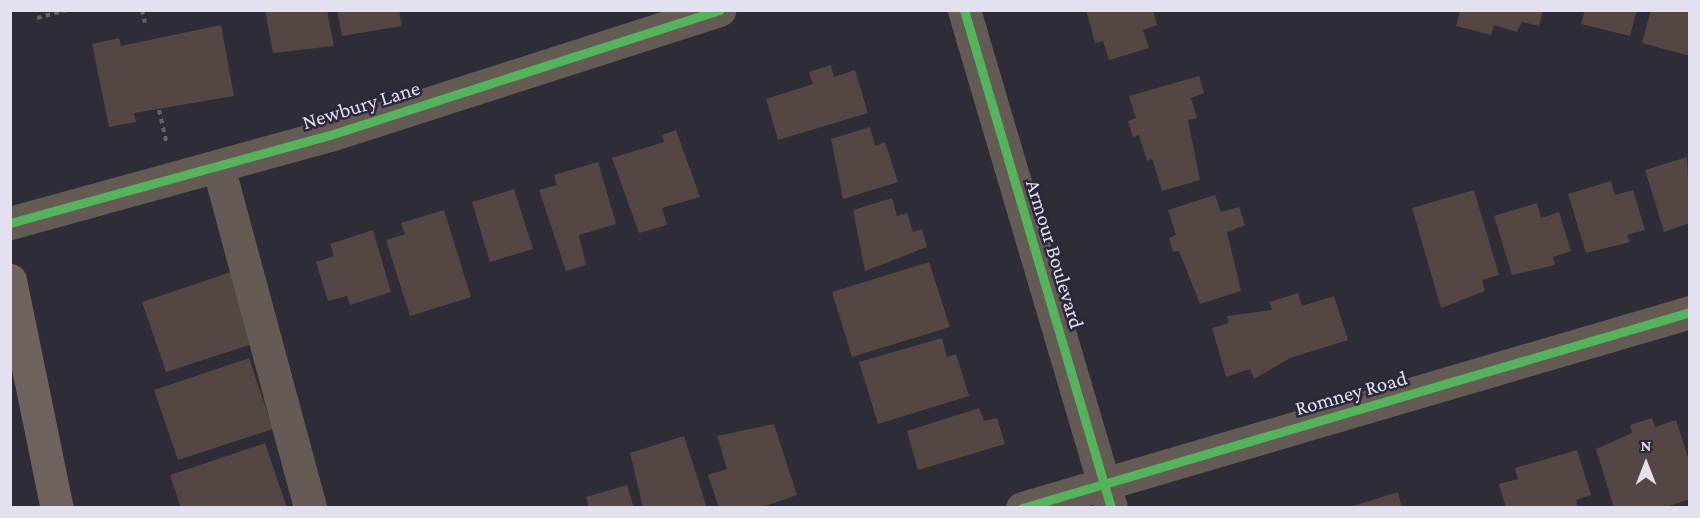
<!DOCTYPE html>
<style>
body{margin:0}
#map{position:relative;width:1700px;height:518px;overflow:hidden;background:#2e2c37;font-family:"Crimson Pro",serif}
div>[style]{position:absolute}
.building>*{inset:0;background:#534643}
.path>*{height:4px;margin-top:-2px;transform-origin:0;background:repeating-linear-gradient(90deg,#696261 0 4.5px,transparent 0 9px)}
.minor>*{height:33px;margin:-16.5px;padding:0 16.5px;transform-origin:16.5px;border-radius:16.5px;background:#655b55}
.major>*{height:33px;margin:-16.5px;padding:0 16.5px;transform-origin:16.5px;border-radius:16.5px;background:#6f635d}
.cycleway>*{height:9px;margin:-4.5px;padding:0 4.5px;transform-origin:4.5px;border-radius:4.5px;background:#56b35d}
span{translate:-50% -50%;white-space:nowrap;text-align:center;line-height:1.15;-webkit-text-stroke:5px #2b273c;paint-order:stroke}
.street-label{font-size:21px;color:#e3e1f0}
.frame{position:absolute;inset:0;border:12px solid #e3e1f0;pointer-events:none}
.north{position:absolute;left:1616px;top:434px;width:60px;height:60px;-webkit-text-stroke:4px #2b273c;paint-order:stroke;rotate:0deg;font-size:16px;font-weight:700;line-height:24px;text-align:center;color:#e3e1f0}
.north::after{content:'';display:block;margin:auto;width:21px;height:27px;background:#e3e1f0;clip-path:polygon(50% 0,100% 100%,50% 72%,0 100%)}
</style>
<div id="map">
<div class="building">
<i style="clip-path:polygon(265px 10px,327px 10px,334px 46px,273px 53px)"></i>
<i style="clip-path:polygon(337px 10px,399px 10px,402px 26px,342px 36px)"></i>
<i style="clip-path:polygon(1086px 10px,1153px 10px,1157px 25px,1143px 30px,1149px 48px,1109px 60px,1103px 41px,1095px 43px)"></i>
<i style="clip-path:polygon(1460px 10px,1543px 10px,1539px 26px,1522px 22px,1517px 32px,1494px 25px,1491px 35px,1456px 26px)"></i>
<i style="clip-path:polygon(1585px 10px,1637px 10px,1630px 36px,1581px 24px)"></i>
<i style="clip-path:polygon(1651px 10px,1690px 10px,1690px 56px,1642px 43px)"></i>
<i style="clip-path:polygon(221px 25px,234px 96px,134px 113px,136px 122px,109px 127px,92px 44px,119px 38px,121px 46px)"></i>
<i style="clip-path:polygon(831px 65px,834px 77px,855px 70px,868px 113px,778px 140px,766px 99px,813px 84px,809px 72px)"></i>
<i style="clip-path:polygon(1199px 76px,1204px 93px,1191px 98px,1197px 118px,1188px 120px,1200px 180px,1162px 191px,1152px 159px,1147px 161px,1139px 135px,1133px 137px,1128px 121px,1136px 118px,1129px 96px)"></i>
<i style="clip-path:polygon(870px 127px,875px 146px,885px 142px,898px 182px,843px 199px,831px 139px)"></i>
<i style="clip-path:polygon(676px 130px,700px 197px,662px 208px,667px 225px,639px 233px,612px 158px,664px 142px,662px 135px)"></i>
<i style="clip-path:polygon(1687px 157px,1690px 223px,1664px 232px,1645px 170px)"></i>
<i style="clip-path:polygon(598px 162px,616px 224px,579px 235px,586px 265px,566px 271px,539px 190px,557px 185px,554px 175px)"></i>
<i style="clip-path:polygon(1611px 181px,1615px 195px,1633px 190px,1645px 230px,1627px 235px,1630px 242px,1586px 253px,1568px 194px)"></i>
<i style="clip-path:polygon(514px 189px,533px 249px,490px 262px,472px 202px)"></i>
<i style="clip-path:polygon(1474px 190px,1499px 275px,1482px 280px,1485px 291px,1441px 308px,1412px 208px)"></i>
<i style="clip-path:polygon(1215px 195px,1221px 212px,1239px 207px,1245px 225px,1227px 232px,1241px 291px,1200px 304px,1179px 251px,1173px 252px,1169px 238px,1176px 235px,1168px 210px)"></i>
<i style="clip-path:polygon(892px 198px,897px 216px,907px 213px,913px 232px,922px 229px,927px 247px,865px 271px,853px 210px)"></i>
<i style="clip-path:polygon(1537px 203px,1541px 218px,1559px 212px,1571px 251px,1553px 257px,1555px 265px,1512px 275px,1494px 216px)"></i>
<i style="clip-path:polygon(444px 210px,471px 297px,410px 316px,386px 240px,405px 234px,401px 223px)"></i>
<i style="clip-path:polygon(373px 230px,391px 292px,350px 305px,347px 296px,328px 301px,316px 262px,334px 256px,330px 244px)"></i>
<i style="clip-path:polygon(929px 262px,950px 327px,852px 357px,832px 292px)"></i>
<i style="clip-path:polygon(237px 270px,261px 341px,166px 372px,142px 302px)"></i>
<i style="clip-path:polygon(1298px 293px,1302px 306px,1334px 296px,1348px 340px,1290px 358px,1254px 379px,1250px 369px,1226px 377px,1212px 328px,1229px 323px,1227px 316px,1272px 310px,1269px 302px)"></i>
<i style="clip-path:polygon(942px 338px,947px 357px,956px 354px,969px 396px,878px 424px,859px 362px)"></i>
<i style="clip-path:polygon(249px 358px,273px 429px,178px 460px,154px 390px)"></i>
<i style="clip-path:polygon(979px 408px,984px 421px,997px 418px,1005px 444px,918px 470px,907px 431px)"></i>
<i style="clip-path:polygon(1652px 418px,1655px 427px,1676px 420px,1690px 463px,1690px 499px,1663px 508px,1614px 508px,1596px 449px,1632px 433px,1630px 425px)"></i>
<i style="clip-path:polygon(774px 424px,797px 495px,759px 508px,719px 508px,708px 475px,727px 469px,717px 436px)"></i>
<i style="clip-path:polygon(684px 436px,707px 508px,643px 508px,630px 453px)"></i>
<i style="clip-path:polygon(265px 443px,287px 508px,181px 508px,170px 475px)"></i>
<i style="clip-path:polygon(1577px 450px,1591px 495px,1576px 500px,1578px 508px,1506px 508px,1499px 484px,1518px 479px,1515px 468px)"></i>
<i style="clip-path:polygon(627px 485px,634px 508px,589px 508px,586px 497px)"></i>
<i style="clip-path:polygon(1398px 492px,1402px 508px,1350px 508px,1350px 507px)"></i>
</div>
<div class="path">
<i style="left:142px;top:10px;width:13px;rotate:77deg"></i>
<i style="left:37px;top:18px;width:30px;rotate:-15deg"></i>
<i style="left:159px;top:110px;width:32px;rotate:77deg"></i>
</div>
<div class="minor">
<i style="left:964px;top:10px;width:519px;rotate:73.55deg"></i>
<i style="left:218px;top:166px;width:354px;rotate:74.9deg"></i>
<i style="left:10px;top:223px;width:332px;rotate:-15.4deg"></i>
<i style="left:330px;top:135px;width:409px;rotate:-17.8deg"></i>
<i style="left:1022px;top:508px;width:696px;rotate:-16.35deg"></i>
</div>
<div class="major">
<i style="left:10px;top:280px;width:233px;rotate:78.4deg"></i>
</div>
<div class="cycleway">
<i style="left:964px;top:10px;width:519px;rotate:73.55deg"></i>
<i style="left:10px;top:223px;width:332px;rotate:-15.4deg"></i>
<i style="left:330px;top:135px;width:409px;rotate:-17.8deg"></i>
<i style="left:1022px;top:508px;width:696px;rotate:-16.35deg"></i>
</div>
<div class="street-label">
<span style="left:361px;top:105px;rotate:-17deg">Newbury Lane</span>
<span style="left:1055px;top:254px;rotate:73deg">Armour Boulevard</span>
<span style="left:1351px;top:393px;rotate:-16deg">Romney Road</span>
</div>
<div class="frame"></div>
<div class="north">N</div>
</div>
